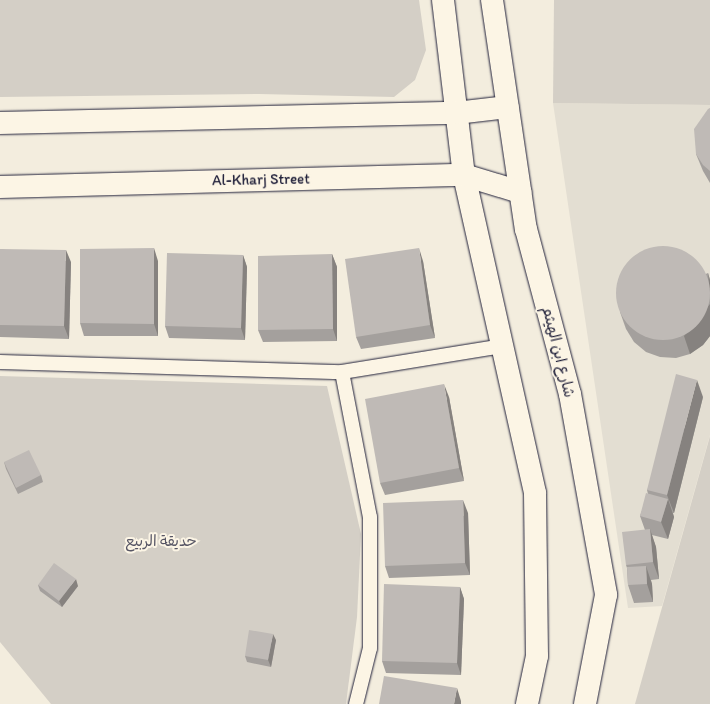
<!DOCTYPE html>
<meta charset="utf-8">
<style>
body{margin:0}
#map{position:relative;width:710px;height:704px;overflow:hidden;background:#f3edde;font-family:Itim,"Playpen Sans Arabic",sans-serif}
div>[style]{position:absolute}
.built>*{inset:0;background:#e3ded2}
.green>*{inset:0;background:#d4cfc6}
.roads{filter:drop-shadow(0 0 1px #22223b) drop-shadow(0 0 1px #22223b)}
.service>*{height:14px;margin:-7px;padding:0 7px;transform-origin:7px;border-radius:7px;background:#fcf5e5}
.tertiary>*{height:22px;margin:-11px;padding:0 11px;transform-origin:11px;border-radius:11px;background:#fcf5e5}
.wall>*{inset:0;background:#a4a09d}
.shaded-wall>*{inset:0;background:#86827f}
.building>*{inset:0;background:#bfbab6}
.round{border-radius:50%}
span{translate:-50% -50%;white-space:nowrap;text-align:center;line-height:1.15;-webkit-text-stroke:4px #fcf5e5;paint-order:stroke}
.street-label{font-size:15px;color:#22223b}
.park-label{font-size:15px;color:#575665}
</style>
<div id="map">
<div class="built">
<i style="clip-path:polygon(553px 103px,710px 105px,710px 435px,662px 606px,628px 608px)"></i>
</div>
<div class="green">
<i style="clip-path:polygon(0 0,419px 0,426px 50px,415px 80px,394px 97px,259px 94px,0 97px)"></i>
<i style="clip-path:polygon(554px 0,710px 0,710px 105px,553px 103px)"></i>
<i style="clip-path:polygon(0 376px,327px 386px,361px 534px,357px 617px,346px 704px,51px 704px,0 642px)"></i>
<i style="clip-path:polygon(710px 436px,710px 704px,635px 704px)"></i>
</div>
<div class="roads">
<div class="service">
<i style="left:0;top:362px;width:342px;rotate:1.7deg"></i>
<i style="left:342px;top:372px;width:162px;rotate:-9.2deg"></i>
<i style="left:342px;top:372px;width:148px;rotate:79.1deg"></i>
<i style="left:370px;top:517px;width:131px;rotate:90deg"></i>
<i style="left:370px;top:648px;width:58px;rotate:104deg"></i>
</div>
<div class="tertiary">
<i style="left:443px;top:0;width:176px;rotate:83.2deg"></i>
<i style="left:464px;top:175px;width:326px;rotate:77.4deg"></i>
<i style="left:535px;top:493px;width:163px;rotate:89.3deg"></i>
<i style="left:537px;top:656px;width:49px;rotate:101.8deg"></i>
<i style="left:492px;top:0;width:232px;rotate:81.6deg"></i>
<i style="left:526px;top:229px;width:171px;rotate:75.1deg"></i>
<i style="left:570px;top:394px;width:204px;rotate:79.8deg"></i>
<i style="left:606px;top:595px;width:111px;rotate:100.9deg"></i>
<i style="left:0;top:123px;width:456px;rotate:-1.3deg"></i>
<i style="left:456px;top:113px;width:52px;rotate:-6.6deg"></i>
<i style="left:0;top:187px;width:464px;rotate:-1.5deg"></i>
<i style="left:464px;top:175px;width:59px;rotate:16.9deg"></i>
</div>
</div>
<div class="wall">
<i style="clip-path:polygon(710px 108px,710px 183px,703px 171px,696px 154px)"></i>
<i style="clip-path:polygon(0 249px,71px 262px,69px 339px,0 337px)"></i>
<i style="clip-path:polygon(332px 254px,337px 267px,337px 341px,263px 342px,258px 330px)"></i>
<i style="clip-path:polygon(243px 255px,247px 267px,245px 340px,169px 338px,165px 326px)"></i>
<i style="clip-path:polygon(158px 261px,158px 336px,84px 336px,80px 323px)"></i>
<i style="clip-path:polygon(423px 261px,435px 338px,361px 349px,356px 337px)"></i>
<i style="clip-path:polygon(708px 273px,710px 280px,710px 336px,703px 345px,690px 354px,676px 358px,660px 357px,646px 352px,634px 342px,626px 329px,620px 312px)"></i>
<i style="clip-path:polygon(449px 397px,464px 481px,385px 495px,380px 483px)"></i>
<i style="clip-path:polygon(703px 397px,674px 513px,673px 513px,674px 517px,668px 539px,652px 535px,656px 547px,659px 579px,651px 580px,652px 584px,653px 602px,634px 603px,628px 585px,627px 568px,626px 565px,645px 530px,640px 516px,648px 494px,647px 490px)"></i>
<i style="clip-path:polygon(4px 462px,41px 475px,43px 482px,18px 494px,6px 469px)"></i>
<i style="clip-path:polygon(468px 513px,470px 575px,389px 578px,385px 566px)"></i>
<i style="clip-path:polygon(38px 585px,78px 586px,62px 607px,40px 591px)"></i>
<i style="clip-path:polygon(460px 587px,464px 599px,461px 675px,386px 673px,382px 661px)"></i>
<i style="clip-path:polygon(276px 640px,271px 667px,247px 662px,245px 656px)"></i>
</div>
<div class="shaded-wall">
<i style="clip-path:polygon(154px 248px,158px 261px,158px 336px,154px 324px)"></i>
<i style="clip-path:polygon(419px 248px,423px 261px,435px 338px,430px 325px)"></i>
<i style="clip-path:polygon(66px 250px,71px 262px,69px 339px,64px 326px)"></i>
<i style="clip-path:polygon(332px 254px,337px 267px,337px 341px,333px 329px)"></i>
<i style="clip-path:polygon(243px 255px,247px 267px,245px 340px,241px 328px)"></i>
<i style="clip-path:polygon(708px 273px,710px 280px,710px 296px)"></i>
<i style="clip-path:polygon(710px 304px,710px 336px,703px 345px,690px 354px,684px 336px)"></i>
<i style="clip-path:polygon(697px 380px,703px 397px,674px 513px,667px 495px)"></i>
<i style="clip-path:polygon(444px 384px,449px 397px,464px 481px,459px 468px)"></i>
<i style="clip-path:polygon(668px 499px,674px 517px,668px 539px,661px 522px)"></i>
<i style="clip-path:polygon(463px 500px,468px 513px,470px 575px,465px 563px)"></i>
<i style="clip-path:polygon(650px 529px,656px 547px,659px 579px,653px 562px)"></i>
<i style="clip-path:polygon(646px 566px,652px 584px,653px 602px,647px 584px)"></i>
<i style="clip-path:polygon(76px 579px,78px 586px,62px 607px,59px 601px)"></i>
<i style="clip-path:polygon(460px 587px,464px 599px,461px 675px,457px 663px)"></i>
<i style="clip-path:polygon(273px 634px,276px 640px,271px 667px,268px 660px)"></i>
<i style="clip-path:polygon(457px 688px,461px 701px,461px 704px,454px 704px)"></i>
</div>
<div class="building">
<i style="clip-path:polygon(710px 108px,710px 171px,703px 165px,696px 154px,694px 129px,708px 109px)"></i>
<i class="round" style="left:616px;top:246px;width:94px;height:94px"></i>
<i style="clip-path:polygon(154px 248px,154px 324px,80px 323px,80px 249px)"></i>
<i style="clip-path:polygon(419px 248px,430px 325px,356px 337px,345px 259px)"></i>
<i style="clip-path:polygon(0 249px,66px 250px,64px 326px,0 325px)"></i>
<i style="clip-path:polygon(167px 253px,243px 255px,241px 328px,165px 326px)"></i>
<i style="clip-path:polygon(332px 254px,333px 329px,258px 330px,258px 256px)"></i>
<i style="clip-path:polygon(676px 374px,697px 380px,667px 495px,647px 490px)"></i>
<i style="clip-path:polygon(444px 384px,459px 468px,380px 483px,365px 399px)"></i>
<i style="clip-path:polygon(29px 450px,41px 475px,16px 488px,4px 462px)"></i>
<i style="clip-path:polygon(646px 493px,668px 499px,661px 522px,640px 516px)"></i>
<i style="clip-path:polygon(463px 500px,465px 563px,385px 566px,383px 503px)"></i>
<i style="clip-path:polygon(650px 529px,653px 562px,626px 565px,622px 532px)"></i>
<i style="clip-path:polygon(54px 563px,76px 579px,59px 601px,38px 585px)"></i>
<i style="clip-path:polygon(646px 566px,647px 584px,628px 585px,627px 567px)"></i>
<i style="clip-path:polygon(384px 584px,460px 587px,457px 663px,382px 661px)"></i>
<i style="clip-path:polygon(249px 630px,273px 634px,268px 660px,245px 656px)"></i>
<i style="clip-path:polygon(384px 676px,457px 688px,454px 704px,379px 704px)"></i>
</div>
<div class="street-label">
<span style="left:261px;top:180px;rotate:-1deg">Al-Kharj Street</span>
<span style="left:558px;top:352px;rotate:76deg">شارع ابن الهيثم</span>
</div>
<div class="park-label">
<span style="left:161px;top:542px">حديقة الربيع</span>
</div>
</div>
